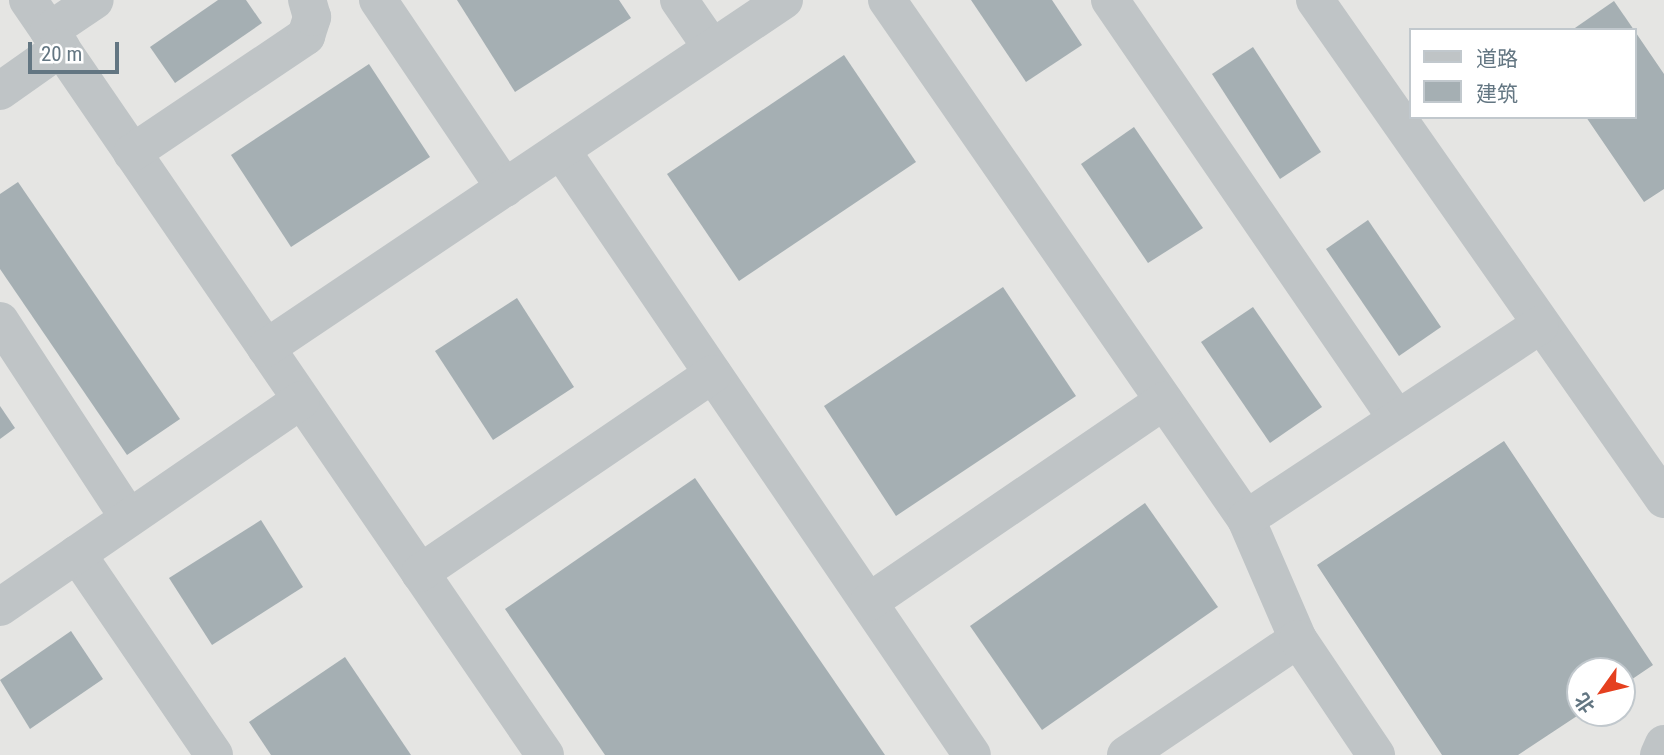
<!DOCTYPE html>
<meta charset="utf-8">
<style>
body{margin:0}
#map{position:relative;width:1664px;height:755px;overflow:hidden;background:#f4f4f0;font-family:"Roboto Condensed","Noto Sans SC",sans-serif}
div>[style]{position:absolute}
.built>*{inset:0;background:#e5e5e3}
.building>*{inset:0;background:#a5afb3}
.minor>*{height:38px;margin:-19px;padding:0 19px;transform-origin:19px;border-radius:19px;background:#bfc4c6}
span{translate:-50% -50%;white-space:nowrap;text-align:center;line-height:1.15;-webkit-text-stroke:7px #fff;paint-order:stroke}
.legend{position:absolute;left:1409px;top:28px;width:228px;height:91px;box-sizing:border-box;background:#fff;border:2px solid #c1c8cd;margin:0;padding:9px 12px;list-style:none;font-size:21px;color:#637682}
.legend li{display:flex;align-items:center;gap:14px;height:35px}
.legend b{width:35px;border:2px solid #c1c8cd}
.north{position:absolute;left:1566px;top:657px;width:70px;height:70px;box-sizing:border-box;background:#fff;border:2px solid #c1c8cd;border-radius:50%;rotate:236deg;font-size:19px;font-weight:700;line-height:28px;text-align:center;color:#637682}
.north::after{content:'';display:block;margin:auto;width:24px;height:32px;background:#e5401f;clip-path:polygon(50% 0,100% 100%,50% 72%,0 100%)}
.scale{position:absolute;left:28px;top:42px;width:91px;height:32px;box-sizing:border-box;border:4px solid #637682;border-top:0;padding-left:9px;font-size:21px;line-height:24px;white-space:nowrap;color:#637682;-webkit-text-stroke:5px #fff;paint-order:stroke}
</style>
<div id="map">
<div class="built">
<i style="clip-path:polygon(evenodd,0 0,1664px 0,1664px 755px,0 755px,0 0,1410px 30px,1634px 30px,1634px 117px,1410px 117px,1410px 30px,0 0,1580px 671px,1622px 671px,1622px 713px,1580px 713px,1580px 671px)"></i>
</div>
<div class="building">
<i style="clip-path:polygon(218px 0,246px 0,262px 23px,175px 83px,150px 47px)"></i>
<i style="clip-path:polygon(457px 0,619px 0,631px 18px,515px 92px)"></i>
<i style="clip-path:polygon(971px 0,1052px 0,1082px 45px,1026px 82px)"></i>
<i style="clip-path:polygon(1614px 1px,1634px 30px,1572px 30px)"></i>
<i style="clip-path:polygon(1634px 30px,1664px 74px,1664px 189px,1644px 202px,1586px 117px,1634px 117px)"></i>
<i style="clip-path:polygon(1253px 47px,1321px 152px,1280px 179px,1212px 74px)"></i>
<i style="clip-path:polygon(844px 55px,916px 162px,739px 281px,667px 174px)"></i>
<i style="clip-path:polygon(369px 64px,430px 157px,291px 247px,231px 155px)"></i>
<i style="clip-path:polygon(1134px 127px,1203px 228px,1148px 263px,1081px 164px)"></i>
<i style="clip-path:polygon(18px 182px,180px 419px,127px 455px,0 269px,0 194px)"></i>
<i style="clip-path:polygon(1368px 220px,1441px 327px,1399px 356px,1326px 249px)"></i>
<i style="clip-path:polygon(1003px 287px,1076px 396px,896px 516px,824px 406px)"></i>
<i style="clip-path:polygon(517px 298px,574px 387px,493px 440px,435px 351px)"></i>
<i style="clip-path:polygon(1253px 307px,1322px 407px,1270px 443px,1201px 342px)"></i>
<i style="clip-path:polygon(0 406px,15px 428px,0 439px)"></i>
<i style="clip-path:polygon(1504px 441px,1653px 665px,1622px 686px,1622px 671px,1580px 671px,1580px 714px,1518px 755px,1442px 755px,1317px 565px)"></i>
<i style="clip-path:polygon(695px 478px,885px 755px,605px 755px,505px 609px)"></i>
<i style="clip-path:polygon(1145px 503px,1218px 607px,1042px 730px,970px 626px)"></i>
<i style="clip-path:polygon(261px 520px,303px 587px,212px 645px,169px 578px)"></i>
<i style="clip-path:polygon(71px 631px,103px 679px,30px 729px,0 680px)"></i>
<i style="clip-path:polygon(345px 657px,411px 755px,271px 755px,249px 722px)"></i>
</div>
<div class="minor">
<i style="left:28px;top:0;width:915px;rotate:55.6deg"></i>
<i style="left:378px;top:0;width:227px;rotate:56deg"></i>
<i style="left:679px;top:0;width:58px;rotate:55.5deg"></i>
<i style="left:887px;top:0;width:631px;rotate:55.33deg"></i>
<i style="left:1246px;top:519px;width:131px;rotate:66.6deg"></i>
<i style="left:1110px;top:0;width:508px;rotate:55.59deg"></i>
<i style="left:1315px;top:0;width:609px;rotate:55.03deg"></i>
<i style="left:49px;top:31px;width:55px;rotate:-34deg"></i>
<i style="left:0;top:91px;width:75px;rotate:-35.2deg"></i>
<i style="left:561px;top:150px;width:731px;rotate:55.81deg"></i>
<i style="left:132px;top:153px;width:210px;rotate:-33.9deg"></i>
<i style="left:306px;top:36px;width:20px;rotate:-72deg"></i>
<i style="left:312px;top:17px;width:18px;rotate:-106deg"></i>
<i style="left:0;top:321px;width:235px;rotate:56.8deg"></i>
<i style="left:266px;top:348px;width:624px;rotate:-33.89deg"></i>
<i style="left:1246px;top:519px;width:352px;rotate:-33.4deg"></i>
<i style="left:77px;top:554px;width:243px;rotate:55.7deg"></i>
<i style="left:420px;top:573px;width:354px;rotate:-34.2deg"></i>
<i style="left:869px;top:602px;width:357px;rotate:-34.3deg"></i>
<i style="left:0;top:607px;width:365px;rotate:-34.5deg"></i>
<i style="left:1126px;top:755px;width:207px;rotate:-34deg"></i>
<i style="left:1298px;top:639px;width:140px;rotate:56.1deg"></i>
<i style="left:1659px;top:755px;width:12px;rotate:-66deg"></i>
</div>
<ul class="legend">
<li><b style="height:9px;background:#bfc4c6"></b>道路</li>
<li><b style="height:19px;background:#a5afb3"></b>建筑</li>
</ul>
<div class="north">北</div>
<div class="scale">20 m</div>
</div>
